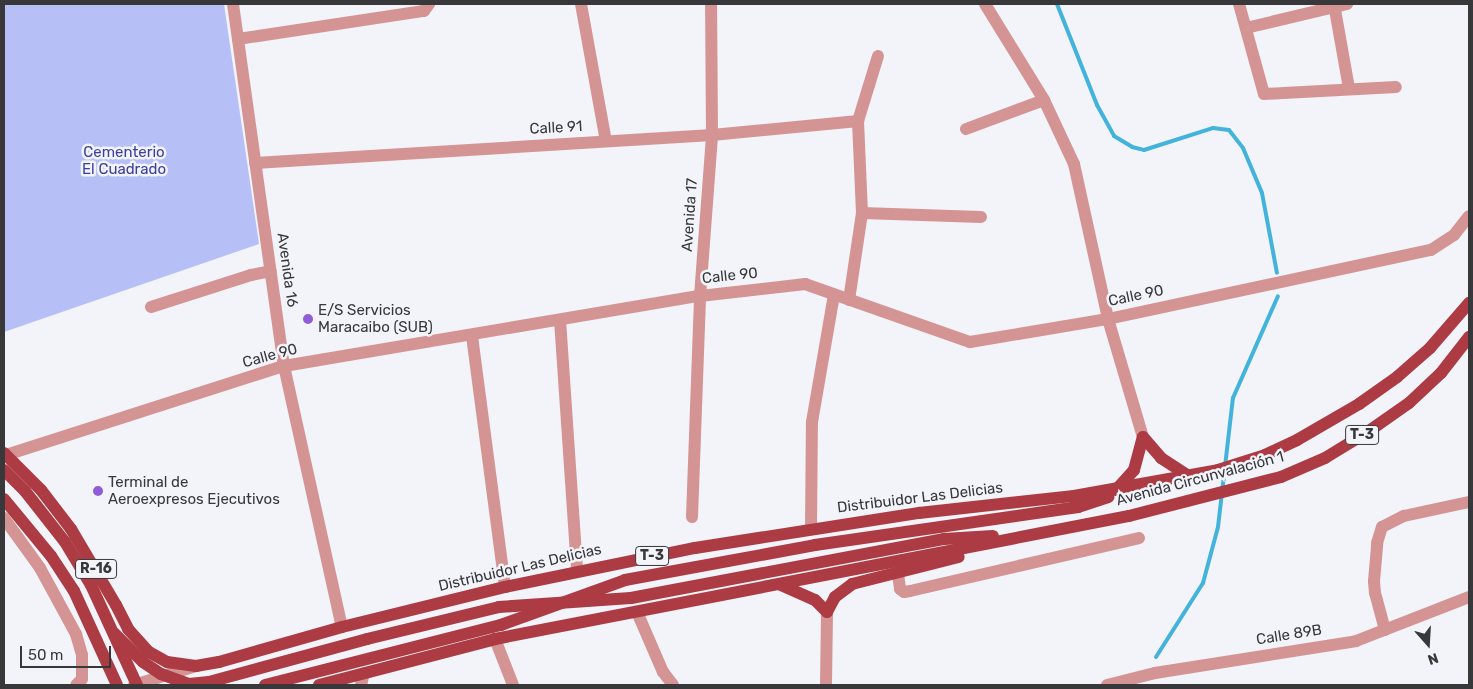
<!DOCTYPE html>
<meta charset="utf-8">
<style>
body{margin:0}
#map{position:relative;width:1473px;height:689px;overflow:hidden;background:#f2f4fa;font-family:Rubik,sans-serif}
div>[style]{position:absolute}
.green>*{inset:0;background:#b7c0f6}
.stream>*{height:4px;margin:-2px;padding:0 2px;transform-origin:2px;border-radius:2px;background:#43b3db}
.minor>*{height:12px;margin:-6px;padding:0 6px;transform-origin:6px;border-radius:6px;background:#d49494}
.major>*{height:12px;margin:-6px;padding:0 6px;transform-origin:6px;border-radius:6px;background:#ad3b44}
.major-bridge>*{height:12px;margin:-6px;padding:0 6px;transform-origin:6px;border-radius:6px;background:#ad3b44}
.dots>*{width:14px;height:14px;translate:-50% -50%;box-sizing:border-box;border:2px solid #f2f4fa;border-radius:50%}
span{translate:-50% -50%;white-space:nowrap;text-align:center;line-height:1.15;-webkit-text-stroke:5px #f2f4fa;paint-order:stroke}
.shield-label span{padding:1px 4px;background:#f2f4fa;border:1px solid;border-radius:4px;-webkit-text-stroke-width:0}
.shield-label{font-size:14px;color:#38383b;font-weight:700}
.street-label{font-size:15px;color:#38383b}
.park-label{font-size:15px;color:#3e419c}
.poi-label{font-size:15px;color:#38383b}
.left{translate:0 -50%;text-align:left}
.frame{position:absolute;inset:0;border:5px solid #38383b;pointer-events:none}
.north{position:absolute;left:1403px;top:619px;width:50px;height:50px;-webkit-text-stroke:4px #f2f4fa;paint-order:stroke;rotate:161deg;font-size:14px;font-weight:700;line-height:20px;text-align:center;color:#38383b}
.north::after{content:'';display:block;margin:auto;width:18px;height:22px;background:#38383b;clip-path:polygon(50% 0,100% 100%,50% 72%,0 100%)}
.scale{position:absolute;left:20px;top:646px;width:91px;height:22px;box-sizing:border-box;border:2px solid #38383b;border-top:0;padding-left:6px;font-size:15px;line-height:18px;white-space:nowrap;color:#38383b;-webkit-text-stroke:4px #f2f4fa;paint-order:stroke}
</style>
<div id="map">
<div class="green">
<i style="clip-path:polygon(4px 4px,224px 4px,259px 244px,4px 332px)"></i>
</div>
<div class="stream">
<i style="left:1057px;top:4px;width:109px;rotate:68.4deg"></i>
<i style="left:1097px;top:105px;width:35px;rotate:61deg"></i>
<i style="left:1114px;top:136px;width:21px;rotate:31deg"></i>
<i style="left:1132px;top:147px;width:12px;rotate:14deg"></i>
<i style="left:1144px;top:150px;width:72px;rotate:-17.7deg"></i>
<i style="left:1213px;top:128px;width:16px;rotate:7deg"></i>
<i style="left:1229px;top:130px;width:23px;rotate:52deg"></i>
<i style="left:1243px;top:148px;width:49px;rotate:67.1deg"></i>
<i style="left:1262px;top:193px;width:81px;rotate:79.4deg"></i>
<i style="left:1156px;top:657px;width:88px;rotate:-57.6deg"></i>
<i style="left:1203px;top:583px;width:58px;rotate:-75deg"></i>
<i style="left:1218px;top:527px;width:130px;rotate:-83.4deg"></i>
<i style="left:1233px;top:398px;width:111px;rotate:-66.2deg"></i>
</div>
<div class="minor">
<i style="left:233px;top:4px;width:366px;rotate:82deg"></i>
<i style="left:284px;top:366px;width:267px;rotate:77.5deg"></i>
<i style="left:581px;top:4px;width:139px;rotate:79.7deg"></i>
<i style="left:985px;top:4px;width:113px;rotate:58.4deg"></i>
<i style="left:1044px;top:100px;width:71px;rotate:64.9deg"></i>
<i style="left:1074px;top:164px;width:159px;rotate:77.6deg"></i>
<i style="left:1108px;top:319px;width:123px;rotate:73.5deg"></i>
<i style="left:1239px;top:4px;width:93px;rotate:74.5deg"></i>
<i style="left:1264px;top:94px;width:132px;rotate:-3deg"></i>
<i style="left:1334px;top:4px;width:85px;rotate:79.9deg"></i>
<i style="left:1246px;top:28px;width:104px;rotate:-13.4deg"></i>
<i style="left:238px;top:39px;width:188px;rotate:-8.6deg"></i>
<i style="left:424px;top:11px;width:9px;rotate:-54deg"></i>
<i style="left:966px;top:129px;width:83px;rotate:-20.4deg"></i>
<i style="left:255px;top:163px;width:458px;rotate:-3.5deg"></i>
<i style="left:712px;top:135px;width:147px;rotate:-5.5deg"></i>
<i style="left:862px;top:213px;width:119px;rotate:1.9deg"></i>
<i style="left:849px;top:300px;width:88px;rotate:-81.5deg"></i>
<i style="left:862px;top:213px;width:92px;rotate:-92.5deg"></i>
<i style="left:858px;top:121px;width:68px;rotate:-72.9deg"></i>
<i style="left:151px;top:307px;width:105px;rotate:-17.7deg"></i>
<i style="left:251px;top:275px;width:20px;rotate:-11deg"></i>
<i style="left:560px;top:320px;width:252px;rotate:86.1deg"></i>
<i style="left:472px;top:336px;width:253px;rotate:82.5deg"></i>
<i style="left:6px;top:455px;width:292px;rotate:-17.8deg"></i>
<i style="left:284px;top:366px;width:422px;rotate:-9.6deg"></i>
<i style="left:700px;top:296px;width:106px;rotate:-6.5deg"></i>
<i style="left:805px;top:284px;width:175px;rotate:19.4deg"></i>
<i style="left:970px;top:342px;width:140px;rotate:-9.5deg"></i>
<i style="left:1108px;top:319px;width:330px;rotate:-12.1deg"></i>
<i style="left:1431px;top:250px;width:27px;rotate:-33deg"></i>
<i style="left:1454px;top:235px;width:24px;rotate:-52deg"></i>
<i style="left:692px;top:517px;width:221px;rotate:-87.9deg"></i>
<i style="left:700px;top:296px;width:161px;rotate:-85.7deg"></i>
<i style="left:712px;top:135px;width:131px;rotate:-90.4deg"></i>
<i style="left:4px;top:518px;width:62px;rotate:54.2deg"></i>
<i style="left:40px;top:568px;width:75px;rotate:61.4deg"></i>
<i style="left:76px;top:634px;width:22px;rotate:74deg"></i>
<i style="left:82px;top:655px;width:24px;rotate:90deg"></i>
<i style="left:82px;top:679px;width:8px;rotate:135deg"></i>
<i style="left:811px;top:529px;width:107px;rotate:-89.5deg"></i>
<i style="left:812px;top:422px;width:129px;rotate:-80.2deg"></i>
<i style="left:898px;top:574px;width:15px;rotate:82deg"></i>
<i style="left:900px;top:589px;width:5px;rotate:37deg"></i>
<i style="left:904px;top:592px;width:6px;rotate:-9deg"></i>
<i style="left:910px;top:591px;width:235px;rotate:-13deg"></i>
<i style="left:637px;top:612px;width:65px;rotate:66.6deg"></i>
<i style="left:663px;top:672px;width:16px;rotate:52deg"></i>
<i style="left:1385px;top:630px;width:38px;rotate:-105deg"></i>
<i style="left:1375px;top:593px;width:12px;rotate:-95deg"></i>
<i style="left:1374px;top:581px;width:38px;rotate:-85deg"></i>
<i style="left:1377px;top:543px;width:17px;rotate:-73deg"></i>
<i style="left:1382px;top:527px;width:25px;rotate:-27deg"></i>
<i style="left:1404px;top:516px;width:66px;rotate:-12.2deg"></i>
<i style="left:495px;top:639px;width:49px;rotate:68.6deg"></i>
<i style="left:134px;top:685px;width:65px;rotate:-17deg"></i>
<i style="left:361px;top:685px;width:12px;rotate:-76deg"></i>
<i style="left:826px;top:685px;width:73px;rotate:-89.2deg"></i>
<i style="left:1107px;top:685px;width:49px;rotate:-14deg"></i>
<i style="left:1155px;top:673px;width:204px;rotate:-9deg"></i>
<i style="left:1356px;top:641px;width:121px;rotate:-21.3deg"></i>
</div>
<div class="major">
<i style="left:1143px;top:437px;width:28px;rotate:49deg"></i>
<i style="left:1161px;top:458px;width:33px;rotate:33deg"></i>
<i style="left:4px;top:453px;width:52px;rotate:45deg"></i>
<i style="left:41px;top:490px;width:49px;rotate:52.4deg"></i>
<i style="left:71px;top:529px;width:88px;rotate:59.4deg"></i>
<i style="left:116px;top:605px;width:27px;rotate:63deg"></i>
<i style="left:128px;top:629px;width:31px;rotate:48deg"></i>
<i style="left:149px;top:652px;width:21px;rotate:29deg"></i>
<i style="left:167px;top:662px;width:29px;rotate:8deg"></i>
<i style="left:196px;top:666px;width:23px;rotate:-10deg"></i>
<i style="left:219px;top:662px;width:128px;rotate:-15.9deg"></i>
<i style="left:342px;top:627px;width:168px;rotate:-13.8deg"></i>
<i style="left:505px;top:587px;width:194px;rotate:-11.6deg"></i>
<i style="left:695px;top:548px;width:227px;rotate:-8.9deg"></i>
<i style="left:919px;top:513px;width:156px;rotate:-6.3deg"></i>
<i style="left:1074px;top:496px;width:146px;rotate:-10.2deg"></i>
<i style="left:1218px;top:470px;width:49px;rotate:-17.7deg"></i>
<i style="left:1265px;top:455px;width:35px;rotate:-25deg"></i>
<i style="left:1297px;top:440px;width:72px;rotate:-30.1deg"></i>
<i style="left:1359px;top:404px;width:47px;rotate:-35.4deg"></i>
<i style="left:1397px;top:377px;width:44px;rotate:-41.3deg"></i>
<i style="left:1430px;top:348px;width:60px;rotate:-49.1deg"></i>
<i style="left:1116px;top:490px;width:27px;rotate:-48deg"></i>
<i style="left:1134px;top:470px;width:34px;rotate:-75deg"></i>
<i style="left:4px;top:499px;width:74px;rotate:50.5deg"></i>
<i style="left:51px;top:556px;width:42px;rotate:56.7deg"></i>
<i style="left:74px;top:591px;width:103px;rotate:65.4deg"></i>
<i style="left:815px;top:545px;width:266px;rotate:-8.2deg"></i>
<i style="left:1078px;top:507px;width:32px;rotate:-18deg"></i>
<i style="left:781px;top:585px;width:37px;rotate:24deg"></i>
<i style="left:815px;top:600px;width:17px;rotate:45deg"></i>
<i style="left:827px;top:612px;width:17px;rotate:-62deg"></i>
<i style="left:835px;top:597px;width:21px;rotate:-37deg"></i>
<i style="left:852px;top:584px;width:110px;rotate:-14.2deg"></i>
<i style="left:367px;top:639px;width:136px;rotate:-13.6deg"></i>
<i style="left:499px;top:607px;width:132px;rotate:-3.9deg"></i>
<i style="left:631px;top:598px;width:319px;rotate:-10.7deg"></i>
<i style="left:944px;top:539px;width:49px;rotate:-3.5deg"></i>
<i style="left:319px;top:685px;width:182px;rotate:-14.6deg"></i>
<i style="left:495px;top:639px;width:646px;rotate:-10.98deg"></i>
<i style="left:1129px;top:516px;width:157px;rotate:-14.4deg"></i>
<i style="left:1281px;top:477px;width:48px;rotate:-23.4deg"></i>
<i style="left:1325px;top:458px;width:52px;rotate:-31.5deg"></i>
<i style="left:1369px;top:431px;width:49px;rotate:-35deg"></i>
<i style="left:1409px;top:403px;width:44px;rotate:-43.2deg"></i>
<i style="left:1441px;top:373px;width:46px;rotate:-52.1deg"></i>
</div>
<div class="major-bridge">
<i style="left:4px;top:470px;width:30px;rotate:45deg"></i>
<i style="left:25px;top:491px;width:65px;rotate:51.9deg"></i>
<i style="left:65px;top:542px;width:50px;rotate:58.8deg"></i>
<i style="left:91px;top:585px;width:110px;rotate:65.3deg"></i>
<i style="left:114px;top:633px;width:41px;rotate:45deg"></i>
<i style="left:143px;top:662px;width:22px;rotate:34deg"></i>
<i style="left:161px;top:674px;width:30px;rotate:20deg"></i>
<i style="left:189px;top:684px;width:20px;rotate:-6deg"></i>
<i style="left:209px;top:682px;width:164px;rotate:-15.2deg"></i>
<i style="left:265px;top:685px;width:244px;rotate:-14.3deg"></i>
<i style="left:501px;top:625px;width:132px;rotate:-19.9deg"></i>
<i style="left:625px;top:580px;width:193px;rotate:-10.4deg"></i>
</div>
<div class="dots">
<i style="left:308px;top:319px;background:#915dd6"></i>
<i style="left:98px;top:491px;background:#915dd6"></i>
</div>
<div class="shield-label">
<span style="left:1362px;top:435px">T-3</span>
<span style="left:652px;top:556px">T-3</span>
<span style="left:96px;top:569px">R-16</span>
</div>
<div class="street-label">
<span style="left:556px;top:128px;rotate:-3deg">Calle 91</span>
<span style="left:690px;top:215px;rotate:-86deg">Avenida 17</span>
<span style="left:287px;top:270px;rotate:82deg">Avenida 16</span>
<span style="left:730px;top:276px;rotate:-6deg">Calle 90</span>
<span style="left:1136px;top:296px;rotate:-12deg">Calle 90</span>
<span style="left:270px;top:356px;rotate:-15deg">Calle 90</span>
<span style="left:1200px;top:479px;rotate:-15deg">Avenida Circunvalación 1</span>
<span style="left:920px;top:498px;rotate:-7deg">Distribuidor Las Delicias</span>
<span style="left:520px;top:568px;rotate:-13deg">Distribuidor Las Delicias</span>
<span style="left:1289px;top:635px;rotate:-9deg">Calle 89B</span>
</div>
<div class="park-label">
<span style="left:124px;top:161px">Cementerio<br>El Cuadrado</span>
</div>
<div class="poi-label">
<span class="left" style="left:318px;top:319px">E/S Servicios<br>Maracaibo (SUB)</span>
<span class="left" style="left:108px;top:491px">Terminal de<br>Aeroexpresos Ejecutivos</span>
</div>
<div class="frame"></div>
<div class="north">N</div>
<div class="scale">50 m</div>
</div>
